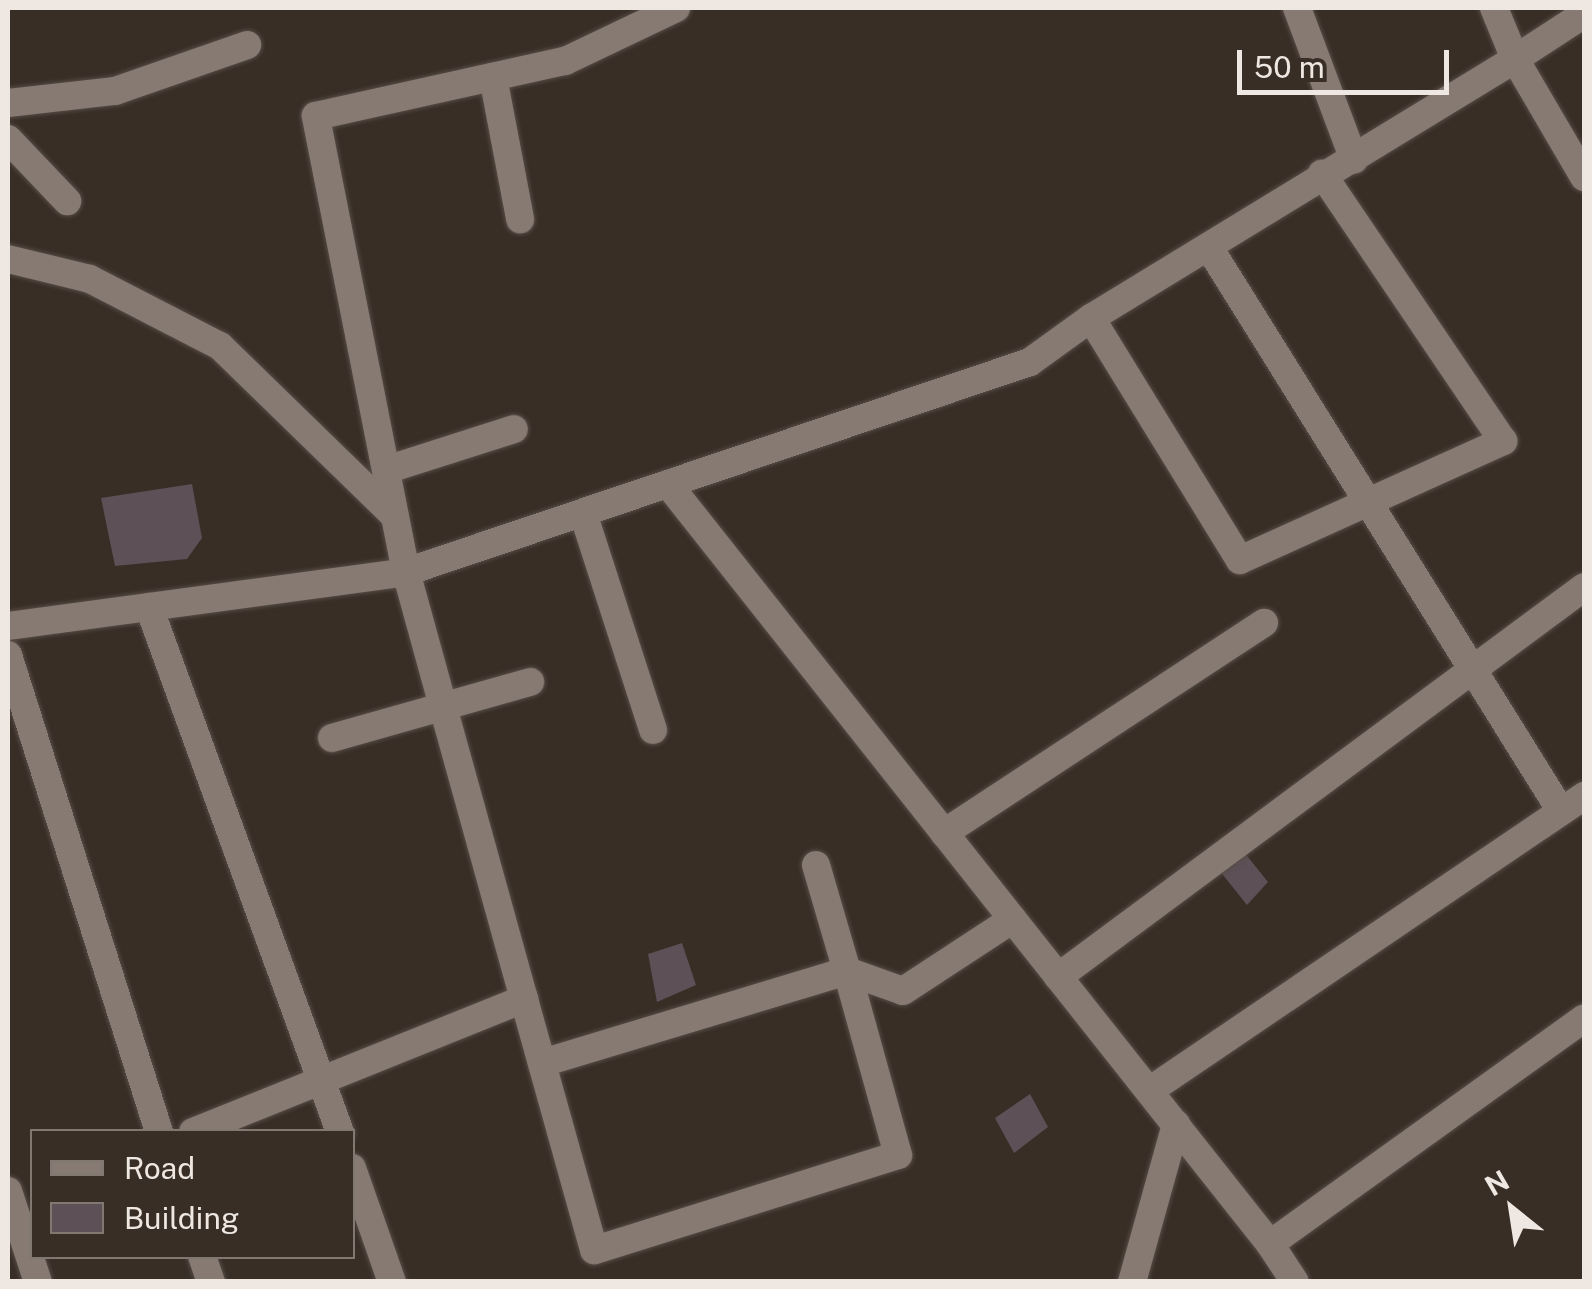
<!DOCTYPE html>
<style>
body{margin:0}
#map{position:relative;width:1592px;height:1289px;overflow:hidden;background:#382e26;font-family:"Public Sans",sans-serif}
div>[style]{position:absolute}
.building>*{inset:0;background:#5d5057}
.roads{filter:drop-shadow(0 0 2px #564c46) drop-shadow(0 0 2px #564c46)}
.minor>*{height:28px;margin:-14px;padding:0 14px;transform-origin:14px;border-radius:14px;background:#877a72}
span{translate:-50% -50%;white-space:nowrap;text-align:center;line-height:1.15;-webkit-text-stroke:8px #382e26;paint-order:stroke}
.frame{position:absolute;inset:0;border:10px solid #eee7e2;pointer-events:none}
.legend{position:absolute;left:30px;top:1129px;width:325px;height:130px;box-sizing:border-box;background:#382e26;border:2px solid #817871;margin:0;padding:12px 18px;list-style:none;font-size:30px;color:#eee7e2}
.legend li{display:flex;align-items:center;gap:20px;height:50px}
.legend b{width:50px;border:2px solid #817871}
.north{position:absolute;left:1462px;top:1159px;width:100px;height:100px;-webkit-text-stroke:8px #382e26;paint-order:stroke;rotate:330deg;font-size:28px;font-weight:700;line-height:40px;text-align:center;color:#eee7e2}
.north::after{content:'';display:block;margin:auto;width:35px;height:45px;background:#eee7e2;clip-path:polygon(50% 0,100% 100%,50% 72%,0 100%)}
.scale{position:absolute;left:1237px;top:50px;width:212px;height:45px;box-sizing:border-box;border:5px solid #eee7e2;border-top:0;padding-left:12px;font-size:30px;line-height:35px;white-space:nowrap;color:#eee7e2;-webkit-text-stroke:8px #382e26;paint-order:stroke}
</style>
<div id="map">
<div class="building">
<i style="clip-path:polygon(192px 484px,202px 538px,187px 559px,115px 566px,101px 498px)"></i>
<i style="clip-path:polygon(1240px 847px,1268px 882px,1247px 905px,1215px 865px)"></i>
<i style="clip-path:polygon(682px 943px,696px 985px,657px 1002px,648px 954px)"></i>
<i style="clip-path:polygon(1030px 1094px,1048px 1127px,1014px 1153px,995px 1118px)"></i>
</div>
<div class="roads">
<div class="minor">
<i style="left:1297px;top:8px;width:162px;rotate:69.4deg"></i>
<i style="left:1494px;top:8px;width:55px;rotate:67.6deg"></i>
<i style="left:1515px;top:59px;width:82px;rotate:-33.1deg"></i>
<i style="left:493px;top:77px;width:145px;rotate:79.2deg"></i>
<i style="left:8px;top:103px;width:108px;rotate:-6.4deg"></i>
<i style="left:115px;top:91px;width:140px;rotate:-19.2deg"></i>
<i style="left:8px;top:139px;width:86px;rotate:46.4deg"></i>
<i style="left:1210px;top:249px;width:663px;rotate:58.01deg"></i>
<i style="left:8px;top:259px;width:84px;rotate:13.7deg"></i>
<i style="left:90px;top:279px;width:146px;rotate:27.3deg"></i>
<i style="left:220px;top:346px;width:243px;rotate:44.2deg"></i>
<i style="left:1091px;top:318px;width:284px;rotate:58.4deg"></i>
<i style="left:1240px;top:560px;width:289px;rotate:-24.3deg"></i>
<i style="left:1503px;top:441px;width:323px;rotate:-124.1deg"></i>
<i style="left:389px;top:469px;width:131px;rotate:-17.7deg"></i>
<i style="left:668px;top:484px;width:970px;rotate:51.62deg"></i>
<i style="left:1270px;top:1244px;width:387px;rotate:-35.7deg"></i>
<i style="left:583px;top:513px;width:228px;rotate:72.1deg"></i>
<i style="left:149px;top:607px;width:559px;rotate:70.01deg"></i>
<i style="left:8px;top:626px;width:402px;rotate:-7.7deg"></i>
<i style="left:406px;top:572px;width:658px;rotate:-18.6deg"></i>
<i style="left:1030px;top:362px;width:75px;rotate:-35.8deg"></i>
<i style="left:1091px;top:318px;width:497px;rotate:-31.4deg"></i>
<i style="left:1515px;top:59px;width:137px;rotate:59.7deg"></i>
<i style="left:8px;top:655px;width:500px;rotate:72.43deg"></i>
<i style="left:332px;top:738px;width:206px;rotate:-15.8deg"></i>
<i style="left:944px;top:833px;width:383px;rotate:-33.3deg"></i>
<i style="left:816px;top:865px;width:110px;rotate:73.7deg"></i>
<i style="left:847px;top:971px;width:59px;rotate:19.7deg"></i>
<i style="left:903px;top:991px;width:131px;rotate:-33.2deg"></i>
<i style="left:1058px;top:977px;width:655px;rotate:-36.55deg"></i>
<i style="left:542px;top:1063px;width:319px;rotate:-16.8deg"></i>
<i style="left:847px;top:971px;width:191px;rotate:74.5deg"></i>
<i style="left:898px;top:1155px;width:318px;rotate:162.6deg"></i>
<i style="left:594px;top:1250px;width:261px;rotate:-105.6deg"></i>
<i style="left:524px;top:999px;width:304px;rotate:-105.5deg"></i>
<i style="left:443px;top:706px;width:139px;rotate:-105.4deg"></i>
<i style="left:406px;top:572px;width:465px;rotate:-101.2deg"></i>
<i style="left:316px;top:116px;width:255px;rotate:-12.5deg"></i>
<i style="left:565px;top:61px;width:123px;rotate:-25.5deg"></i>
<i style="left:1149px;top:1091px;width:526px;rotate:-34.14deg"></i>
<i style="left:193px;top:1132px;width:357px;rotate:-21.9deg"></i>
<i style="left:352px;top:1168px;width:121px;rotate:70.7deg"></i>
<i style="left:8px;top:1191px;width:96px;rotate:71.8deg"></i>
<i style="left:1270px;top:1244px;width:45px;rotate:56.7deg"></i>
<i style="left:202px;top:1256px;width:28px;rotate:71deg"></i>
<i style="left:1132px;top:1282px;width:164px;rotate:-74.4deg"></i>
</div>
</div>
<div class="frame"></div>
<ul class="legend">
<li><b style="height:12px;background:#877a72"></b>Road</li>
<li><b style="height:28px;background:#5d5057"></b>Building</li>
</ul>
<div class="north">N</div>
<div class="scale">50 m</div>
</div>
